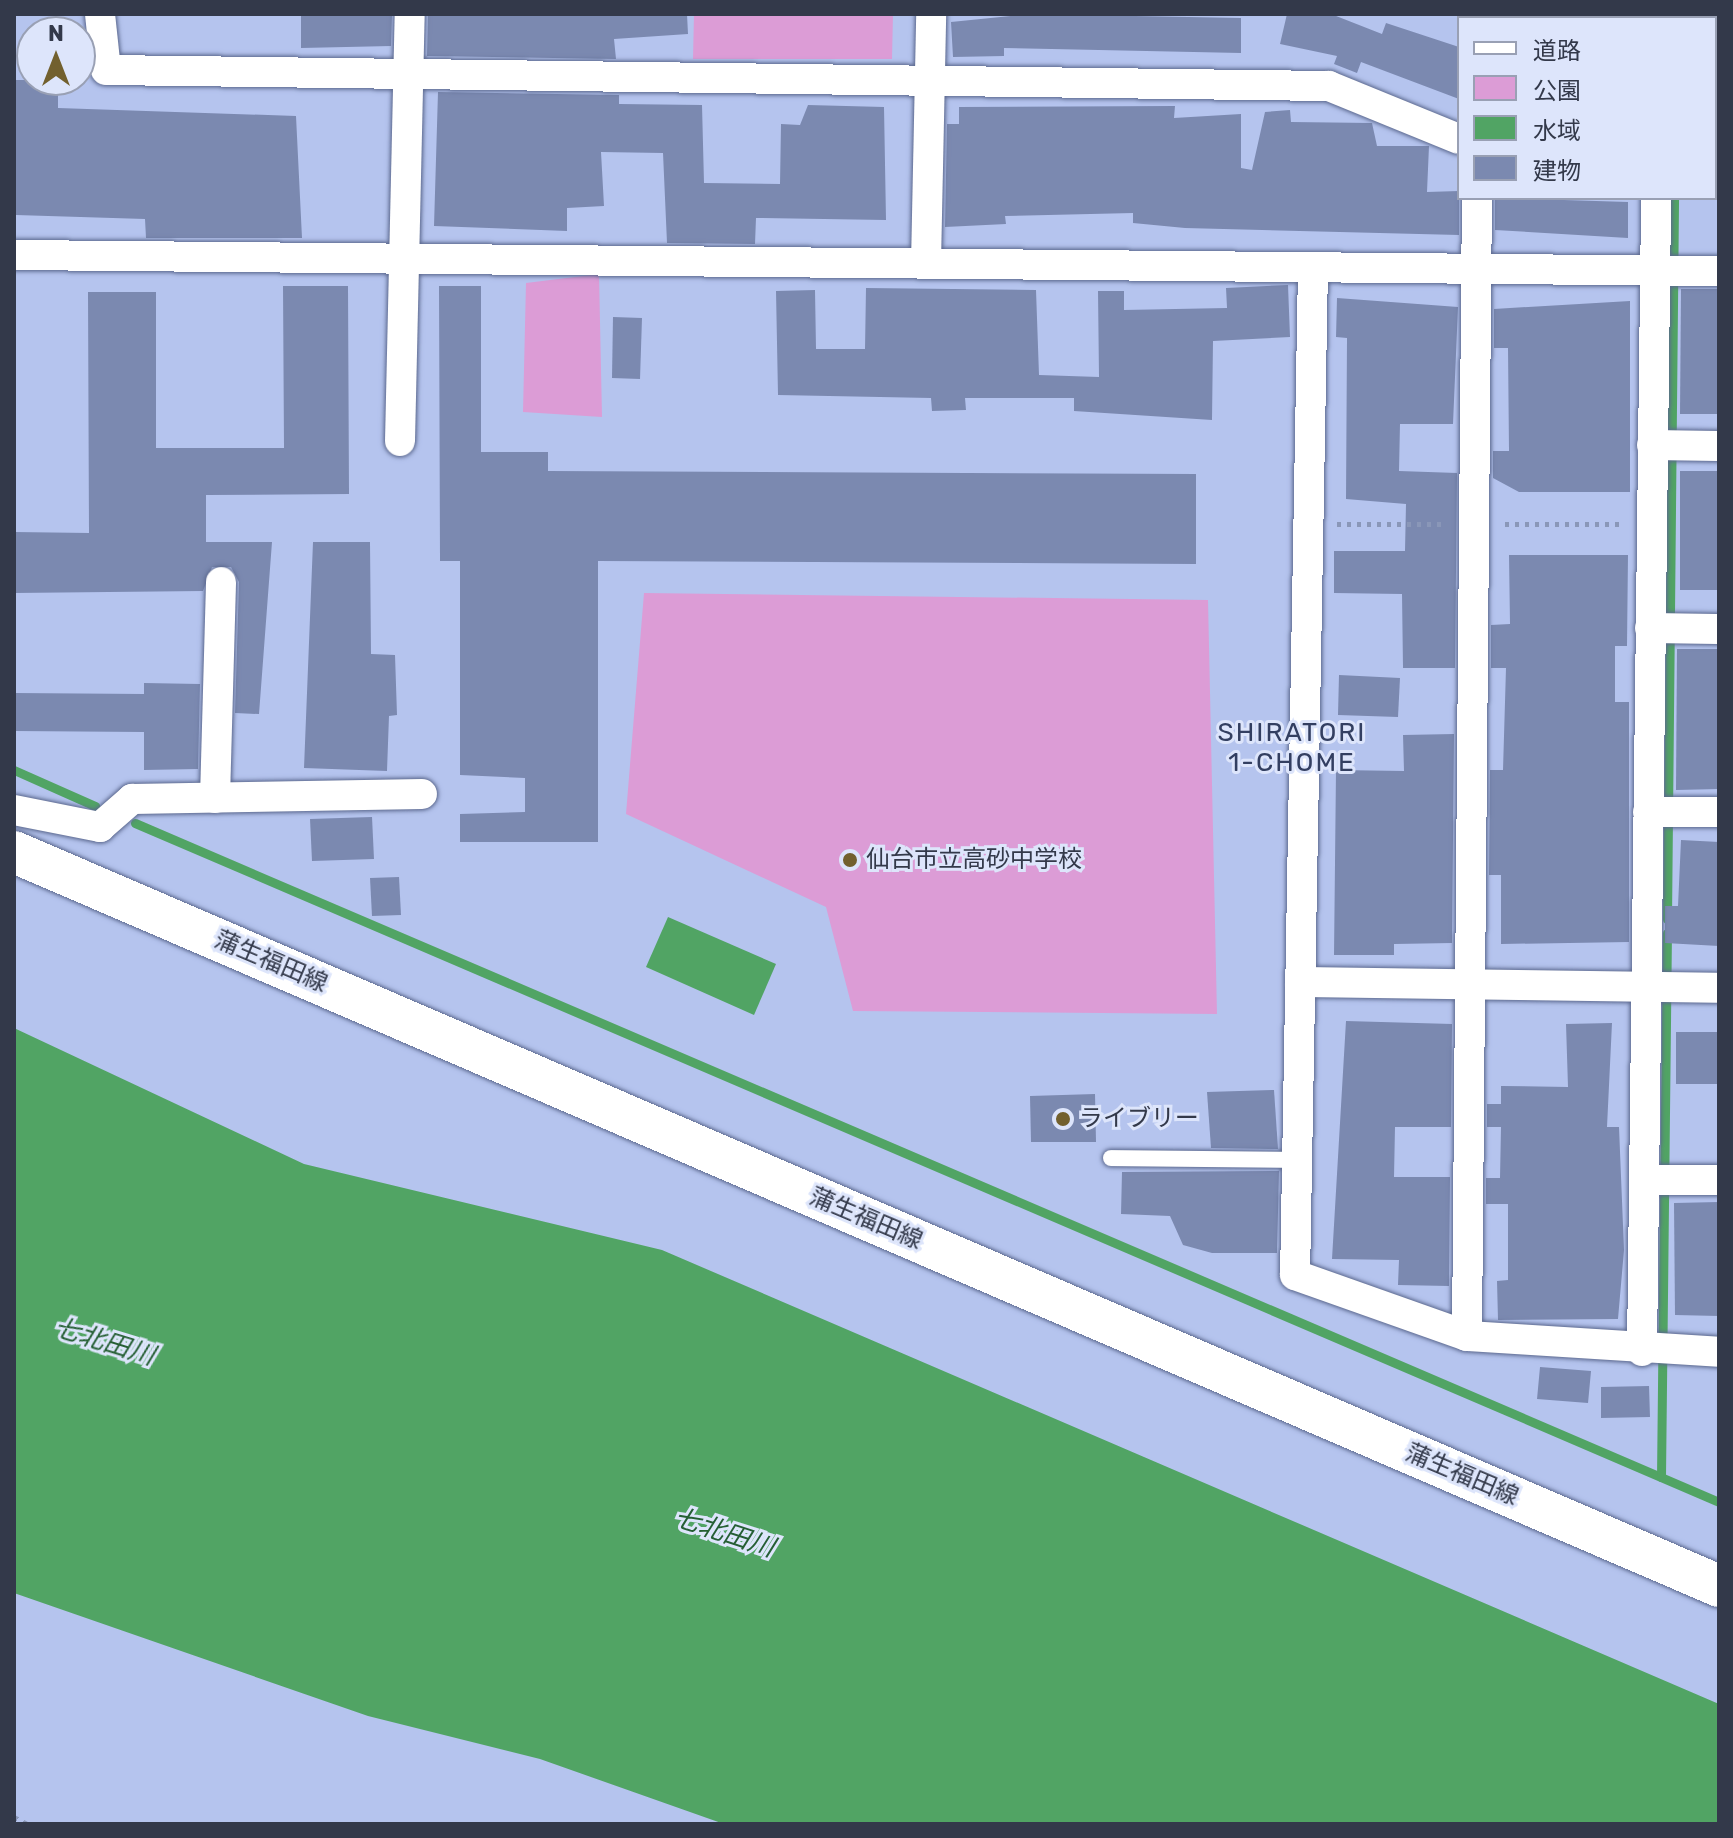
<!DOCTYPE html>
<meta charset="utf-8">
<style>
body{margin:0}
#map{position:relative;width:1733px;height:1838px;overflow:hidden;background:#b5c4ee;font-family:Rubik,"Noto Sans JP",sans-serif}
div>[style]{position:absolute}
.green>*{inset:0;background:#dc9cd6}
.water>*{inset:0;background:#51a464}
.stream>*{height:9px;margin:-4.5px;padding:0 4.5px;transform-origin:4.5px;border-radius:4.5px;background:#51a464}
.building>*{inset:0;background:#7b89b0}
.path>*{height:5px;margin-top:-2.5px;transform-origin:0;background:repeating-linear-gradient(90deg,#8a97b8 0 4px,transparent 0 10px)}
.roads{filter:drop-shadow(0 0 2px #5b688e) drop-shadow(0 0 2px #5b688e)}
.service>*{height:16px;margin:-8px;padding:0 8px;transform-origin:8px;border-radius:8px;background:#fff}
.minor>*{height:30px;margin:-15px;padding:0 15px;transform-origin:15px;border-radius:15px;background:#fff}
.tertiary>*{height:38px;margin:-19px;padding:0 19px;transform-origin:19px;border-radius:19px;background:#fff}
.secondary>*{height:42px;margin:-21px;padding:0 21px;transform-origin:21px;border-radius:21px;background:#fff}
.dots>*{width:22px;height:22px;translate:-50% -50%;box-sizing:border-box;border:4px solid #dde5fb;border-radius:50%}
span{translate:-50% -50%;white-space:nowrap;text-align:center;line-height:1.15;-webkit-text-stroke:6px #dde5fb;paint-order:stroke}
.poi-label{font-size:24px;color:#33394a}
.left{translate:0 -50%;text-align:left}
.street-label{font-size:24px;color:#33394a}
.neighbourhood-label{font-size:26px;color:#333f61;letter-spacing:2px}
.water-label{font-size:26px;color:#255f34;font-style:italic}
.frame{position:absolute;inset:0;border:16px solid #33394a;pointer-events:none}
.legend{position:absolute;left:1457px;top:16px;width:260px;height:184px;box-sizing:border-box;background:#dde5fb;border:2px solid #99a0b4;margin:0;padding:10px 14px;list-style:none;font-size:24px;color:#33394a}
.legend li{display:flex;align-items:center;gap:16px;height:40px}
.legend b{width:40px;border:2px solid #99a0b4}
.north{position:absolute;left:16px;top:16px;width:80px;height:80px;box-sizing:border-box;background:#dde5fb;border:2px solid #99a0b4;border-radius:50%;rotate:0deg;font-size:22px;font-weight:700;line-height:32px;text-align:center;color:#33394a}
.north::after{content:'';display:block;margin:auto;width:28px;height:36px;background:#72602e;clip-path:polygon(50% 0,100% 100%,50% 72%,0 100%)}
</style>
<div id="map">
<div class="green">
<i style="clip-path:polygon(694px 14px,893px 14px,892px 59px,693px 59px)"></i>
<i style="clip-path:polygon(599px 274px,602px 417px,523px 412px,526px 283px)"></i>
<i style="clip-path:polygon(644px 593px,1208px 600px,1217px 1014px,853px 1011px,826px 907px,626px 814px)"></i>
</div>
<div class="water">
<i style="clip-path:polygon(668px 917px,776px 964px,754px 1015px,646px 967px)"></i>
<i style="clip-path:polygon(14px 1028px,304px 1164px,662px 1250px,1719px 1704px,1719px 1824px,724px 1824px,540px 1759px,368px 1716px,14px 1593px)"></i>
</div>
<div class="stream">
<i style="left:14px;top:770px;width:89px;rotate:24deg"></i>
<i style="left:135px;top:823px;width:1723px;rotate:23.2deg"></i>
<i style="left:1667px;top:919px;width:721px;rotate:-89.44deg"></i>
<i style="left:1661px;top:1477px;width:544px;rotate:-89.37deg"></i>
</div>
<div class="building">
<i style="clip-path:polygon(301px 14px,392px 14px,391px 46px,301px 48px)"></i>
<i style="clip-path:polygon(428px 14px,687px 14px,688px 34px,614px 39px,616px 59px,427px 56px)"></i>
<i style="clip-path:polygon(1029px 14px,1241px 18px,1241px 53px,1004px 48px,1004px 56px,953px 57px,951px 22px)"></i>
<i style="clip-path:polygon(1287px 14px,1331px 14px,1382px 34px,1386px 23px,1459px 47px,1459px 99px,1361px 62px,1357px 73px,1334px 64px,1337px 56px,1280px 44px)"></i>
<i style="clip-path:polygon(14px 80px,58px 80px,58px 108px,296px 116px,302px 238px,146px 238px,145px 219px,16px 215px)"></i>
<i style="clip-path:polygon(438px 92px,619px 95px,619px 104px,702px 105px,704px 183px,780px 184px,781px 124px,800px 125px,808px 105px,884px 107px,886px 220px,756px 218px,755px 244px,667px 243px,663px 153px,601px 152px,604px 206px,567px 208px,567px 231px,434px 226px)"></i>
<i style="clip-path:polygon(1175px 106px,1174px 118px,1241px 114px,1241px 168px,1252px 170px,1265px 112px,1290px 110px,1291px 122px,1372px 123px,1377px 146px,1429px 146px,1427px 192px,1459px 191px,1459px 235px,1185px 228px,1133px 223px,1133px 213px,1005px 216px,1006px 224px,945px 227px,947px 124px,959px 124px,959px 107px)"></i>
<i style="clip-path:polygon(1495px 198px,1628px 202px,1628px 238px,1495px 230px)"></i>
<i style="clip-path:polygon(1288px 285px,1290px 337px,1213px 341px,1212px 420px,1074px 411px,1074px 398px,965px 398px,966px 410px,932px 411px,931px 398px,778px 395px,776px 291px,815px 290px,816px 349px,865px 349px,866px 288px,1036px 290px,1039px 375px,1099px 377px,1098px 291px,1124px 291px,1124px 310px,1227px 308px,1226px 288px)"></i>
<i style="clip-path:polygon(283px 286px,348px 286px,349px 494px,206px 495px,206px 542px,272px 542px,259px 714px,235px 713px,239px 582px,231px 567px,212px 567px,203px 591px,14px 593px,14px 532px,89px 533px,88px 292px,156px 292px,156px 448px,284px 448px)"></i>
<i style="clip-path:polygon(439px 286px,481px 286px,481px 452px,548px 452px,548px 471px,1196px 474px,1196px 564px,598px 561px,598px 842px,460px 842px,460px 814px,525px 812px,525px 778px,460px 775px,460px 561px,440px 561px)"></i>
<i style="clip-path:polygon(1681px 289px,1719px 289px,1719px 414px,1680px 414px)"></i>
<i style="clip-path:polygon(1337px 298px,1458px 307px,1453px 424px,1400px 424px,1399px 471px,1457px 473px,1455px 668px,1403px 668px,1402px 594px,1334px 593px,1334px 551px,1405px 551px,1406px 504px,1346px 499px,1347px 338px,1336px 337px)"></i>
<i style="clip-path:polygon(1630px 301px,1630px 492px,1519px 492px,1493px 478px,1493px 451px,1509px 451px,1508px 348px,1494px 348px,1494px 309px)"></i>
<i style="clip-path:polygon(613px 317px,642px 318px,640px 379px,612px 378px)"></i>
<i style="clip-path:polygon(1680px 471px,1719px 471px,1719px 590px,1680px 590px)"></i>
<i style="clip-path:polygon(313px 542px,370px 542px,371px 654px,395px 655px,397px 715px,389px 716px,387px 771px,304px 768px)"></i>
<i style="clip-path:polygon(1509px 555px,1628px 555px,1627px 646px,1615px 646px,1615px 702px,1629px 702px,1629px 942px,1501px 944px,1501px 875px,1489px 875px,1490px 770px,1503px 770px,1506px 668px,1491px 668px,1491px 625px,1510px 624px)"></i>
<i style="clip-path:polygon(1677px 649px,1719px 649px,1719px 789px,1676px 790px)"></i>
<i style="clip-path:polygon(1339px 675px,1400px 678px,1398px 717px,1338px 715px)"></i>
<i style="clip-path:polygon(144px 683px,200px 684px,198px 769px,144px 770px,144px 732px,14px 731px,14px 693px,144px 694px)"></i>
<i style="clip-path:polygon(1454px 734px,1452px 943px,1394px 944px,1394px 955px,1334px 955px,1336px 770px,1404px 771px,1403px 735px)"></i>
<i style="clip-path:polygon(372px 817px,374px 859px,312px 861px,310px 819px)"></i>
<i style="clip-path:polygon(1681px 840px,1719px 842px,1719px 946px,1665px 943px,1665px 906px,1678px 906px)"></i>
<i style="clip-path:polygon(399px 877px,401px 915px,372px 916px,370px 878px)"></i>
<i style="clip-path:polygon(1346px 1021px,1452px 1024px,1451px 1127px,1395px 1127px,1394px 1177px,1450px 1177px,1449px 1286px,1398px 1285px,1399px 1260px,1332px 1259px)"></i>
<i style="clip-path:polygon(1612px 1023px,1607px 1127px,1619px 1127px,1624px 1250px,1618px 1319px,1498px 1320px,1497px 1281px,1508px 1280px,1508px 1204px,1486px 1204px,1486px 1178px,1500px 1178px,1501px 1127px,1487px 1127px,1487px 1104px,1501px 1104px,1501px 1086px,1568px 1087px,1566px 1024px)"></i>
<i style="clip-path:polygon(1676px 1032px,1719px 1032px,1719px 1084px,1676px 1084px)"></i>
<i style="clip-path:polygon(1274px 1090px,1278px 1149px,1211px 1148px,1207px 1092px)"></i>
<i style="clip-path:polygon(1095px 1094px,1096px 1142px,1031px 1142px,1030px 1096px)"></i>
<i style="clip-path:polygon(1279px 1171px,1277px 1253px,1212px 1253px,1183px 1245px,1170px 1216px,1121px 1214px,1122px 1172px)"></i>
<i style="clip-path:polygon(1719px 1202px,1719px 1316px,1675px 1315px,1674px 1203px)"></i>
<i style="clip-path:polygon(1540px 1367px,1591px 1371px,1588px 1403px,1537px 1399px)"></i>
<i style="clip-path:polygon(1649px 1386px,1650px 1417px,1601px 1418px,1601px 1387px)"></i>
</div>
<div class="path">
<i style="left:1337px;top:524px;width:110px"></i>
<i style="left:1505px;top:524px;width:118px"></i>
<i style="left:14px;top:1817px;width:15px;rotate:28deg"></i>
</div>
<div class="roads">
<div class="service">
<i style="left:1111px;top:1158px;width:186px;rotate:0.6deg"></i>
</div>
<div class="minor">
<i style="left:100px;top:14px;width:56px;rotate:83.9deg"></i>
<i style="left:106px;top:70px;width:1223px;rotate:0.75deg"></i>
<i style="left:1329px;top:86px;width:140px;rotate:22.2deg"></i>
<i style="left:14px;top:255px;width:1705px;rotate:0.54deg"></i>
<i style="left:926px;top:263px;width:249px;rotate:-88.8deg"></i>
<i style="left:1313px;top:267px;width:1008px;rotate:91.02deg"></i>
<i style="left:1295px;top:1275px;width:182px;rotate:19.5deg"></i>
<i style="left:1467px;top:1336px;width:253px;rotate:3.6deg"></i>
<i style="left:400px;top:441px;width:427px;rotate:-88.7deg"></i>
<i style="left:1652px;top:445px;width:67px;rotate:0.9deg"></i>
<i style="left:1650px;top:628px;width:69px;rotate:0.8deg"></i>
<i style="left:215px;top:798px;width:216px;rotate:-88.4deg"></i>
<i style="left:14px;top:810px;width:88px;rotate:11.2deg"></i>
<i style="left:100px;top:827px;width:43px;rotate:-41.2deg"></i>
<i style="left:132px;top:799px;width:290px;rotate:-1deg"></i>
<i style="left:1648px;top:812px;width:71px"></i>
<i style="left:1300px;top:982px;width:419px;rotate:0.8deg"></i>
<i style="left:1644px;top:1180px;width:75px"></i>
<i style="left:1467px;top:1336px;width:1138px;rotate:-89.5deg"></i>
<i style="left:1642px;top:1351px;width:1153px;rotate:-89.3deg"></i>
</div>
<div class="tertiary">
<i style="left:1677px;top:14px;width:11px;rotate:22deg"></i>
<i style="left:1715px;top:29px;width:4px;rotate:27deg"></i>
</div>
<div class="secondary">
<i style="left:14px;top:852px;width:1856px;rotate:23.29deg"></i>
</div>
</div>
<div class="dots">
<i style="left:850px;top:860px;background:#72602e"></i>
<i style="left:1063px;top:1119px;background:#72602e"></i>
</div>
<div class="poi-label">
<span class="left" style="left:866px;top:860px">仙台市立高砂中学校</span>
<span class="left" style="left:1079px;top:1119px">ライブリー</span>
</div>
<div class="street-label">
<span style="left:271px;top:962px;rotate:23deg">蒲生福田線</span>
<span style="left:866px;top:1219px;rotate:23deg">蒲生福田線</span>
<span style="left:1462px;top:1475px;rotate:23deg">蒲生福田線</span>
</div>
<div class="neighbourhood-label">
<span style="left:1292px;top:748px">SHIRATORI<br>1-CHOME</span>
</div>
<div class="water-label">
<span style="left:104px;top:1342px;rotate:17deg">七北田川</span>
<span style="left:724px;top:1533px;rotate:18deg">七北田川</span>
</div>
<div class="frame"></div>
<ul class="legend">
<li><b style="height:10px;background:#fff"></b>道路</li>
<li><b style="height:22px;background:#dc9cd6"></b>公園</li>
<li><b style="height:22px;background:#51a464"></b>水域</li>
<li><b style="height:22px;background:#7b89b0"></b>建物</li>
</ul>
<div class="north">N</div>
</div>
